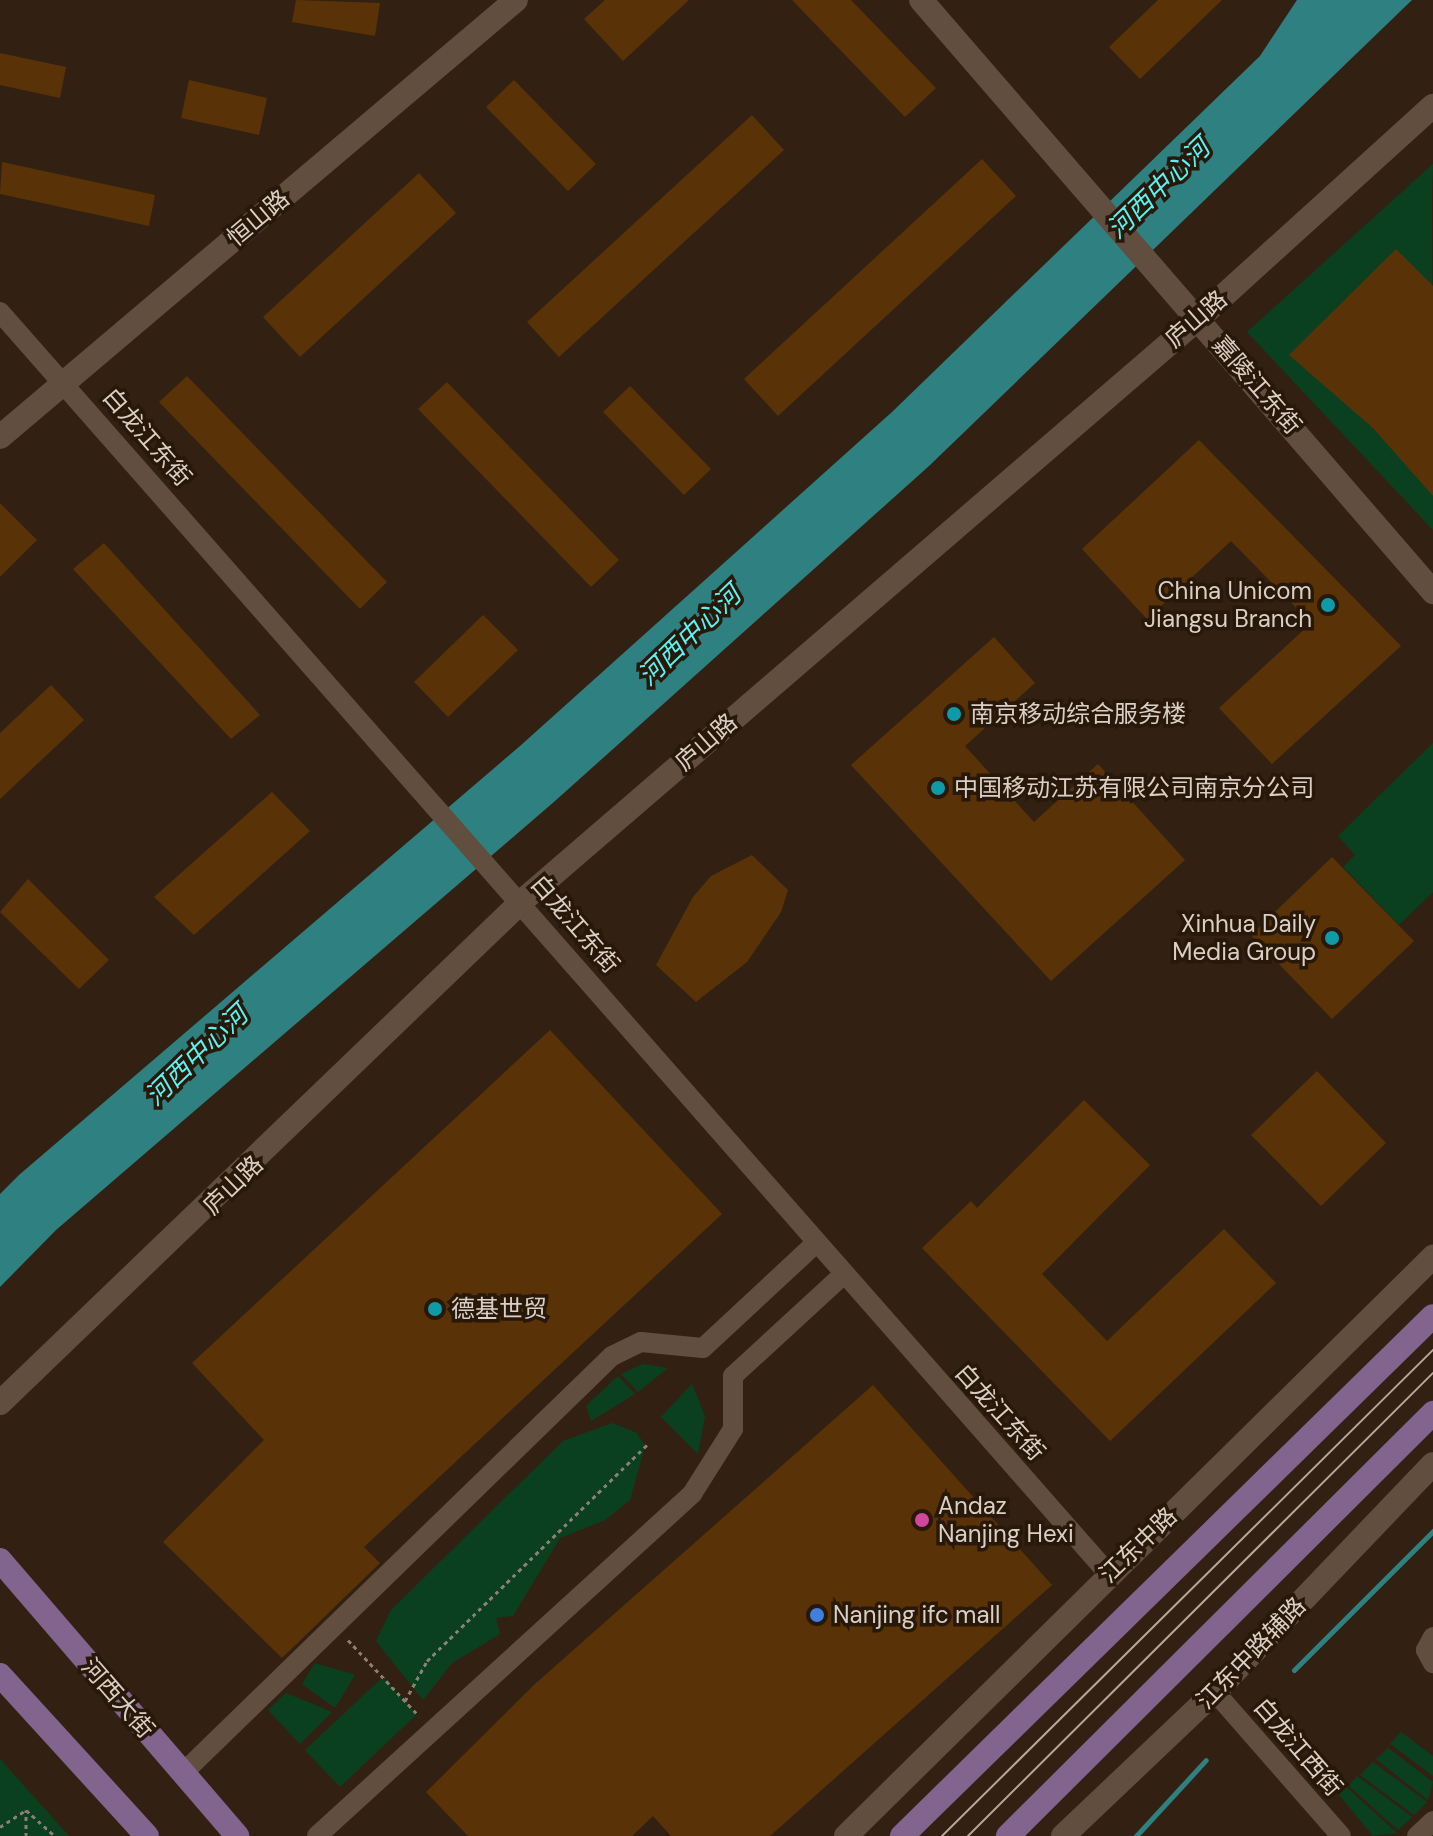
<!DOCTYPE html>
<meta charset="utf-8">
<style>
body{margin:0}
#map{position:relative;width:1433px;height:1836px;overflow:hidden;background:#322113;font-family:"DM Sans","Noto Sans SC",sans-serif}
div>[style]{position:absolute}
.green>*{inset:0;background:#0a4020}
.water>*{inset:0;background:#2f8181}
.stream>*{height:5px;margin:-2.5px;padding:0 2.5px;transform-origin:2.5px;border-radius:2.5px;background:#2f8181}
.building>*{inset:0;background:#5a3208}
.path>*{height:3px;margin-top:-1.5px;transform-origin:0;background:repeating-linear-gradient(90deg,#8d7f74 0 4px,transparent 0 8px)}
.street>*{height:20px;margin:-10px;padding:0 10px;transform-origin:10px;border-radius:10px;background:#614e3e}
.secondary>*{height:24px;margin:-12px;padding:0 12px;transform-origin:12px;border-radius:12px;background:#614e3e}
.primary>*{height:24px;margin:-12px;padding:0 12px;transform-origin:12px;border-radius:12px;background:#82648e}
.tram>*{height:2px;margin:-1px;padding:0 1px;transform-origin:1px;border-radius:1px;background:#b4a79d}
.dots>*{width:22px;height:22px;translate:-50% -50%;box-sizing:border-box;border:4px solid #281809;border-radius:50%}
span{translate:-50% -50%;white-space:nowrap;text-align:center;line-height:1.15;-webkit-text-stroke:7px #281809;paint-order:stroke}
.street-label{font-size:24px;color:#dacfc6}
.poi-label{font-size:24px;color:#dacfc6}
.right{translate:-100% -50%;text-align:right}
.left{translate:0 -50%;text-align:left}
.water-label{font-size:26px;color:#5af3f3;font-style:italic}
</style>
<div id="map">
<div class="green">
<i style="clip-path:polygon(1433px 164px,1432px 191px,1433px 530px,1247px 332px)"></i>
<i style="clip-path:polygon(1433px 743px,1433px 892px,1399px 925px,1343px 867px,1355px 855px,1338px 836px)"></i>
<i style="clip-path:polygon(643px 1364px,668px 1368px,638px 1392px,621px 1374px)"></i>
<i style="clip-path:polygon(618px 1376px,635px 1394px,591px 1421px,586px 1406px)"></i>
<i style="clip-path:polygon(692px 1384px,705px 1416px,698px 1454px,661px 1417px)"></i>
<i style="clip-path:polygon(612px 1423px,637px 1433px,645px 1446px,630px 1500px,605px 1520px,560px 1538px,513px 1616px,496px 1618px,500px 1634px,452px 1663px,423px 1700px,376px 1641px,391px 1610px,563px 1441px)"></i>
<i style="clip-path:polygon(315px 1663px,355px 1675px,335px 1708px,302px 1684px)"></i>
<i style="clip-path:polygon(383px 1677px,417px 1714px,340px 1787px,305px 1750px)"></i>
<i style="clip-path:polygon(286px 1693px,332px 1712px,300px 1744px,268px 1710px)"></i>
<i style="clip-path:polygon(1401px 1732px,1433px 1756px,1433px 1776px,1390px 1744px)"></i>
<i style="clip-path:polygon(1388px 1748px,1433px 1782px,1428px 1800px,1376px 1759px)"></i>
<i style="clip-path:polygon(0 1759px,69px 1836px,0 1836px)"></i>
<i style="clip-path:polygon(1373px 1762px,1427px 1802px,1414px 1815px,1360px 1775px)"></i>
<i style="clip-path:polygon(1357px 1776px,1412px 1817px,1398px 1830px,1349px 1786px)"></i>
<i style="clip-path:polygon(1343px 1784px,1397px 1833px,1373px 1836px,1335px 1790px)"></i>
</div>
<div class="water">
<i style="clip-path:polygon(1297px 0,1412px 0,929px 466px,555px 801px,56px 1230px,0 1287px,0 1194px,19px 1175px,520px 746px,892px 412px,1260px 56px)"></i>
</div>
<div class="stream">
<i style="left:1294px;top:1670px;width:197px;rotate:-45deg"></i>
<i style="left:1136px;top:1836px;width:103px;rotate:-47.4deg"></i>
</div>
<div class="building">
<i style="clip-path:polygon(296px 0,380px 3px,375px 36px,292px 22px)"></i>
<i style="clip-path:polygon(605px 0,689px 0,623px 61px,584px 19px)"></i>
<i style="clip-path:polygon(792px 0,851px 0,936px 88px,905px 117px)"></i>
<i style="clip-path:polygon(1158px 0,1222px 0,1140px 79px,1109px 47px)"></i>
<i style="clip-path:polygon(0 53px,66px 67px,60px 98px,0 85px)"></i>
<i style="clip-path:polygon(189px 80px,267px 98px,259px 135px,181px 118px)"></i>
<i style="clip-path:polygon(514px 80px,596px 164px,568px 191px,486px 107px)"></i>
<i style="clip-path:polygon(752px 115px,784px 150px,559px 357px,527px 322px)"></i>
<i style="clip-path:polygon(982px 159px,1016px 196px,778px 416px,744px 379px)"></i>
<i style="clip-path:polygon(2px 162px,155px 195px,149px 226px,0 194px)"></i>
<i style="clip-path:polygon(419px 173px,456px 213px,300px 357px,263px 317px)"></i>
<i style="clip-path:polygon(1396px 249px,1433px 286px,1433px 496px,1373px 428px,1289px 355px)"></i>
<i style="clip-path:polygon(187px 376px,387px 582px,360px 609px,159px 402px)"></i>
<i style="clip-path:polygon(447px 382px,619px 560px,591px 587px,418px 409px)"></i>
<i style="clip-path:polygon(630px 386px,711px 469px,684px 495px,603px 412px)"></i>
<i style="clip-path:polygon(1199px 440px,1401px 646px,1272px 764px,1219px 708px,1311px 623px,1231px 541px,1147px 619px,1082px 549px)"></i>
<i style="clip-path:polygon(0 503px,37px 540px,0 577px)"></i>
<i style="clip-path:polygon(104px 543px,260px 715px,231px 739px,73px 569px)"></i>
<i style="clip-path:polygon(483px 615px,518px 650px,448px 717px,414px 682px)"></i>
<i style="clip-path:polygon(994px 637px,1035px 683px,965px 746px,1034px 822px,1098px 764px,1185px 860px,1051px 981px,851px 765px)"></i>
<i style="clip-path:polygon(51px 685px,84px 720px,0 799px,0 733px)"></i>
<i style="clip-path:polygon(272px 792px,310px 831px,194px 935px,154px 897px)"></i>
<i style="clip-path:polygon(752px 855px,788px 890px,781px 912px,747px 962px,696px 1002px,656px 965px,693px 897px,711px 876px)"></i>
<i style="clip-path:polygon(1332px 857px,1414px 941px,1332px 1019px,1251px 935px)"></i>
<i style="clip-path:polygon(28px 879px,109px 960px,79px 989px,0 912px)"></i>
<i style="clip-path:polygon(550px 1030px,722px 1214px,364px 1547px,380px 1563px,282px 1658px,163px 1542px,264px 1440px,192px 1363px)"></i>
<i style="clip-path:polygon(1317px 1071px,1386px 1143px,1321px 1206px,1251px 1135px)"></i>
<i style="clip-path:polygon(1084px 1100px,1150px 1165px,1042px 1274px,1107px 1341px,1224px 1229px,1276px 1283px,1110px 1441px,922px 1248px,971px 1201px,977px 1208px)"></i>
<i style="clip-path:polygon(873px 1385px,1052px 1585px,770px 1836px,671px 1836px,653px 1816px,632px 1836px,468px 1836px,426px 1792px,535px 1684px)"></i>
</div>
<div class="path">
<i style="left:348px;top:1640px;width:104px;rotate:46.9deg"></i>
<i style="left:405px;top:1701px;width:46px;rotate:-61.2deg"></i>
<i style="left:427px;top:1661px;width:311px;rotate:-44.5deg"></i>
<i style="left:26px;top:1810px;width:39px;rotate:42deg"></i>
<i style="left:0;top:1827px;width:31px;rotate:-33deg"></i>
<i style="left:26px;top:1836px;width:26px;rotate:-90deg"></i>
</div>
<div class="street">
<i style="left:0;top:312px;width:1679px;rotate:48.7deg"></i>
<i style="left:1433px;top:1637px;width:15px;rotate:118deg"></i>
<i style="left:1426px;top:1650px;width:15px;rotate:62deg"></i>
<i style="left:1215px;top:1692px;width:191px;rotate:48.8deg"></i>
<i style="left:183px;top:1773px;width:598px;rotate:-44.19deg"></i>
<i style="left:612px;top:1356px;width:32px;rotate:-26deg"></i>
<i style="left:641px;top:1342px;width:62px;rotate:5.5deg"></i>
<i style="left:703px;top:1348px;width:154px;rotate:-42.9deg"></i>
<i style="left:317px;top:1836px;width:508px;rotate:-42.36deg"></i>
<i style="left:692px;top:1494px;width:77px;rotate:-57.8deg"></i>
<i style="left:733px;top:1429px;width:53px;rotate:-90deg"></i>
<i style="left:733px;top:1376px;width:149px;rotate:-42.6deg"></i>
<i style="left:1417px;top:1836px;width:22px;rotate:-43deg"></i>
</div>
<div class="secondary">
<i style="left:921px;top:0;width:783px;rotate:49.14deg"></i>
<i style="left:0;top:437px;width:676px;rotate:-40.26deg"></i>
<i style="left:0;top:1403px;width:723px;rotate:-43.88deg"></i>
<i style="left:521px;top:902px;width:895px;rotate:-40.74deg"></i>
<i style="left:1199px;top:318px;width:316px;rotate:-42.2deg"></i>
<i style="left:846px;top:1836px;width:825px;rotate:-44.61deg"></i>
<i style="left:1063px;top:1836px;width:209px;rotate:-43.5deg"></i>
<i style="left:1215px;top:1692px;width:315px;rotate:-46.3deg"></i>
</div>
<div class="primary">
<i style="left:0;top:1560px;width:364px;rotate:49.3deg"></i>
<i style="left:0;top:1675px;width:218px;rotate:47.6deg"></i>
<i style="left:902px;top:1836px;width:743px;rotate:-44.4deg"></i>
<i style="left:1008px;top:1836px;width:600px;rotate:-44.86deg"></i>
</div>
<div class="tram">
<i style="left:942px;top:1836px;width:691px;rotate:-44.71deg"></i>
<i style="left:968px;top:1836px;width:656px;rotate:-44.88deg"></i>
</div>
<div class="dots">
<i style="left:1328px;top:605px;background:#0f9aa8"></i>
<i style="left:954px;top:714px;background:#0f9aa8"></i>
<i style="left:938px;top:788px;background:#0f9aa8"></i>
<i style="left:1332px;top:938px;background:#0f9aa8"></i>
<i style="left:435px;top:1309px;background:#0f9aa8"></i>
<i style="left:922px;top:1520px;background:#d1479c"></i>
<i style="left:817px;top:1615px;background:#3f7fe0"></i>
</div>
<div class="street-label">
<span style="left:258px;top:218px;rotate:-40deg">恒山路</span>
<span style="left:1196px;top:319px;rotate:-41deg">庐山路</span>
<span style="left:1257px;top:385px;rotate:49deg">嘉陵江东街</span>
<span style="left:147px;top:437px;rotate:49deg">白龙江东街</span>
<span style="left:706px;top:742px;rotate:-41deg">庐山路</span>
<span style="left:575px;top:924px;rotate:49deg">白龙江东街</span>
<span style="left:233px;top:1185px;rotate:-44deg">庐山路</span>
<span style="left:1000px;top:1412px;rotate:48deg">白龙江东街</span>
<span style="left:1138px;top:1545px;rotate:-44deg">江东中路</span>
<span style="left:1251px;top:1653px;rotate:-46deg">江东中路辅路</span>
<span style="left:118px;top:1698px;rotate:49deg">河西大街</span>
<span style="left:1298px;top:1747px;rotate:49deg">白龙江西街</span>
</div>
<div class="poi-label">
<span class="right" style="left:1312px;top:605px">China Unicom<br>Jiangsu Branch</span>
<span class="left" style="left:970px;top:714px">南京移动综合服务楼</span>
<span class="left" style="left:954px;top:788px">中国移动江苏有限公司南京分公司</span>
<span class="right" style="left:1316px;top:938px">Xinhua Daily<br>Media Group</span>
<span class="left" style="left:451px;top:1309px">德基世贸</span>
<span class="left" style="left:938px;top:1520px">Andaz<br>Nanjing Hexi</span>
<span class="left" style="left:833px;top:1615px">Nanjing ifc mall</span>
</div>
<div class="water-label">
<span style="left:1159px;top:189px;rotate:-44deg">河西中心河</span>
<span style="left:690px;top:636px;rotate:-44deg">河西中心河</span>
<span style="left:197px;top:1056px;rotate:-44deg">河西中心河</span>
</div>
</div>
